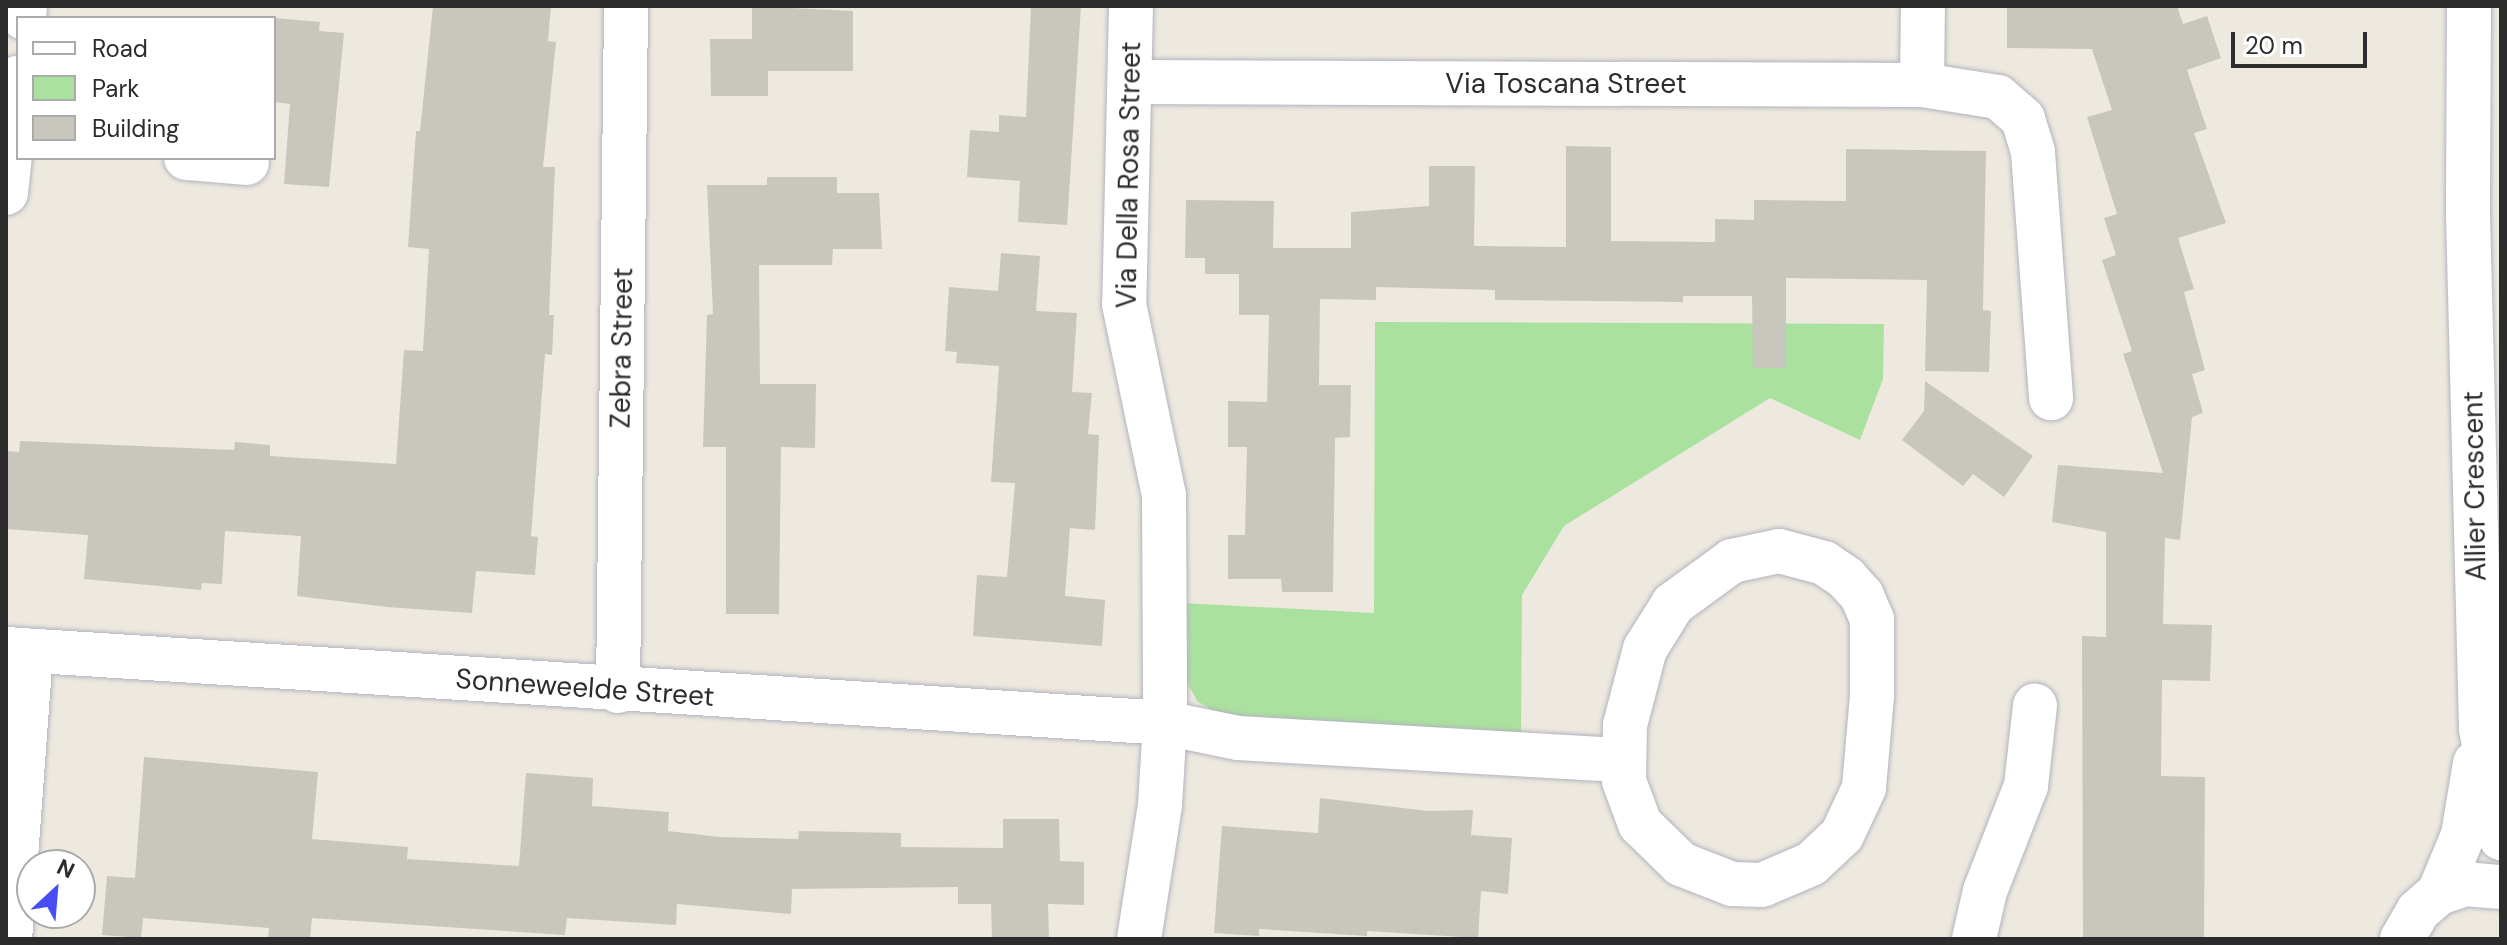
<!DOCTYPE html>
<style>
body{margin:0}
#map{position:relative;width:2507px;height:945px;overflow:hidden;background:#ede9df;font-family:"DM Sans",sans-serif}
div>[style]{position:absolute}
.green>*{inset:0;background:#abe19e}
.building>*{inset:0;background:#c9c7bd}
.roads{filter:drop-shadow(0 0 2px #b2b3bf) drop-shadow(0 0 2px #b2b3bf)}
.minor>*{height:44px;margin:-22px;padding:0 22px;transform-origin:22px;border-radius:22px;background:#fff}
span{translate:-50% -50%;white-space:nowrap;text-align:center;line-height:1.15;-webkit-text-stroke:8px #fff;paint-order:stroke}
.street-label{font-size:28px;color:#2c2c2c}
.frame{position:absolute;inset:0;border:8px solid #2c2c2c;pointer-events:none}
.legend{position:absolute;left:16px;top:16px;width:260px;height:144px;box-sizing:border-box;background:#fff;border:2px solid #ababab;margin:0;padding:10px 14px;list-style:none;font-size:24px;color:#2c2c2c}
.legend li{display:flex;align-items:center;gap:16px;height:40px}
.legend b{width:40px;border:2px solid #ababab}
.north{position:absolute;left:16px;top:849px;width:80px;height:80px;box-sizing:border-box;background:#fff;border:2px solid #ababab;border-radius:50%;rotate:26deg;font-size:22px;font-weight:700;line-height:32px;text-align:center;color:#2c2c2c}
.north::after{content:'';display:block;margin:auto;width:28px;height:36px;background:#474df2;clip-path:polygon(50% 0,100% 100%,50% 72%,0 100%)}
.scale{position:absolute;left:2231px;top:32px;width:136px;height:36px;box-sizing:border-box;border:4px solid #2c2c2c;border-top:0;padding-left:10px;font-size:24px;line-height:28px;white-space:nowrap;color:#2c2c2c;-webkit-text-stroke:6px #fff;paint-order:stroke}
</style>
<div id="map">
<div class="green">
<i style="clip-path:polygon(1375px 322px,1884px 324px,1883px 379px,1860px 440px,1770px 398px,1564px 526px,1522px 595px,1521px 738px,1218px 714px,1197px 701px,1182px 672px,1181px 603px,1374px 613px)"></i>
</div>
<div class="building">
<i style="clip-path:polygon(433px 6px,551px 6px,548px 41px,556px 42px,543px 167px,555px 167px,549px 315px,554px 315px,552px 355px,545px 354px,531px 536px,538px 537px,535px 575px,476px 571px,472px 613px,387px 607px,297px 596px,301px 536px,225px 531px,222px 584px,202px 583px,201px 590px,84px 579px,88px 535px,6px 529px,6px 451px,19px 452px,20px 441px,234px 450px,235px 442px,270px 445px,270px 456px,396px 464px,404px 350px,423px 351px,429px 249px,408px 247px,416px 131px,420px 131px)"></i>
<i style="clip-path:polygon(752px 6px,853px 11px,853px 71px,768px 71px,768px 96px,711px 96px,710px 39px,752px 39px)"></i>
<i style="clip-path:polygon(1031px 6px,1081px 6px,1067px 225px,1018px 222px,1020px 181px,967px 177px,970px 130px,999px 132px,999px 115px,1026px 117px)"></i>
<i style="clip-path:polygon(2007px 6px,2177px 6px,2183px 24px,2207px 16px,2221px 58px,2187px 70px,2207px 129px,2194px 133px,2226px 223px,2178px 238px,2194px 289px,2184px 292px,2205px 370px,2192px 374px,2203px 413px,2192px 417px,2180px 540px,2165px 538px,2163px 624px,2212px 625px,2210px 681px,2162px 680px,2161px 776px,2205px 777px,2204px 939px,2083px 939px,2082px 636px,2106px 637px,2106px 532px,2052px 522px,2058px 465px,2163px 473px,2123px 354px,2132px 351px,2102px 260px,2116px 255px,2104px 218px,2117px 214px,2087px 117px,2112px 110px,2092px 49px,2007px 48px)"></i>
<i style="clip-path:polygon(274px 18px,320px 22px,319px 31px,344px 33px,329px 187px,284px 184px,290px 104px,274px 102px)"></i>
<i style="clip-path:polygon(1566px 146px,1611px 147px,1611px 241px,1715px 242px,1715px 219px,1754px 220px,1754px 200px,1846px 201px,1846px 149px,1986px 151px,1983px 310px,1991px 311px,1989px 372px,1925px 371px,1927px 280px,1786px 278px,1786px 368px,1753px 368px,1752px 296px,1683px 296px,1683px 302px,1495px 300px,1495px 290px,1376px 287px,1376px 300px,1320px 299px,1319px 385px,1351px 385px,1350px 437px,1335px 438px,1333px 592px,1282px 592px,1281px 579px,1228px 579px,1228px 535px,1245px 535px,1247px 447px,1228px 447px,1228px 401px,1267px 402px,1269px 315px,1239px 315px,1239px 274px,1205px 274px,1205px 258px,1185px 258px,1186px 200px,1274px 201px,1273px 248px,1351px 248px,1351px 212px,1429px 206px,1429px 166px,1475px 166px,1474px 246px,1566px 247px)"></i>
<i style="clip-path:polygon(767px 177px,837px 177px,837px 193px,879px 193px,882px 249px,833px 249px,832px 265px,759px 265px,760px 384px,816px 384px,815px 448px,781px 447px,779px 614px,726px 614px,726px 447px,703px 447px,707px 315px,713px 314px,707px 185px,767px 185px)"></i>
<i style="clip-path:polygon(1001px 253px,1040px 256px,1036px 311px,1077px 313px,1072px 392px,1092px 393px,1088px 434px,1099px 435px,1095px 530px,1070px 528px,1065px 596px,1105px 600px,1102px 646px,973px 636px,977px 575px,1007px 577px,1015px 483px,991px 482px,999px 366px,956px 363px,957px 352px,945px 351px,949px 287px,998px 291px)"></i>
<i style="clip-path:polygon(1925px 381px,2033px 456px,2004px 497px,1973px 474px,1963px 486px,1902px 440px,1924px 411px)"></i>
<i style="clip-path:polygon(144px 757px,318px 772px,312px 839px,408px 847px,407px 859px,519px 866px,526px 773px,593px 778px,592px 806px,669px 812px,668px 831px,720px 837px,798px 839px,799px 831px,901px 833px,901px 847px,1003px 848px,1003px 819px,1059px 819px,1060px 861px,1084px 862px,1084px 905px,1048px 904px,1049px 939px,992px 939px,991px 904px,958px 904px,958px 887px,792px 889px,791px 914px,677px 904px,676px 925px,567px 918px,565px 935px,312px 918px,310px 939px,268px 939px,269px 928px,143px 918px,141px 938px,102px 935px,107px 876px,135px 878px)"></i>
<i style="clip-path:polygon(1320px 798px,1428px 811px,1473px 810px,1471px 835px,1512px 838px,1508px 894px,1481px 891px,1478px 938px,1367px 931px,1367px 936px,1259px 929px,1259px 936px,1214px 933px,1222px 826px,1318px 833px)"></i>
</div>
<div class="roads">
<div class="minor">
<i style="left:1131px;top:6px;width:298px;rotate:91.3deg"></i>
<i style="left:1124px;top:304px;width:195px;rotate:78.2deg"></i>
<i style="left:1164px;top:495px;width:228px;rotate:89.7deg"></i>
<i style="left:1165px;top:723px;width:82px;rotate:93.5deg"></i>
<i style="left:1160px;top:805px;width:136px;rotate:98.9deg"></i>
<i style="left:2469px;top:6px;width:208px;rotate:90.3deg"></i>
<i style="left:2468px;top:214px;width:515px;rotate:88.55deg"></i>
<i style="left:2481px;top:729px;width:111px;rotate:79.6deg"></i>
<i style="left:24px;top:18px;width:12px;rotate:-85deg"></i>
<i style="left:1131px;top:82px;width:791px;rotate:0.22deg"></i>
<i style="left:1922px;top:85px;width:77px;rotate:9deg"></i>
<i style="left:1998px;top:97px;width:33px;rotate:41deg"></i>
<i style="left:2023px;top:119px;width:34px;rotate:73deg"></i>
<i style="left:2033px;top:152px;width:247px;rotate:85.8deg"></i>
<i style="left:1922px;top:85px;width:79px;rotate:-89.3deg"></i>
<i style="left:186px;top:158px;width:61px;rotate:4.7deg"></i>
<i style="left:6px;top:193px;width:116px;rotate:-84deg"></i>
<i style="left:1779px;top:551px;width:47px;rotate:14.9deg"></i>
<i style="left:1824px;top:563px;width:27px;rotate:34deg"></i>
<i style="left:1846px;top:578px;width:24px;rotate:48deg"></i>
<i style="left:1862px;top:596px;width:25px;rotate:67deg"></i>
<i style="left:1872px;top:619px;width:77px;rotate:90deg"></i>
<i style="left:1872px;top:696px;width:92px;rotate:95deg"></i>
<i style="left:1864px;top:788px;width:52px;rotate:115.1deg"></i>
<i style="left:1842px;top:835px;width:42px;rotate:136.9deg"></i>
<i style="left:1811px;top:864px;width:53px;rotate:156.8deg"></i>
<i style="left:1762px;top:885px;width:30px;rotate:-178deg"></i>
<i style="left:1732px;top:884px;width:55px;rotate:-158.6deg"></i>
<i style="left:1681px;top:864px;width:57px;rotate:-135.7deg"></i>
<i style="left:1640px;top:824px;width:46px;rotate:-110.4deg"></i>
<i style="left:1624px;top:781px;width:56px;rotate:-89deg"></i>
<i style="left:1625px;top:725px;width:79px;rotate:-75.3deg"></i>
<i style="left:1645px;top:649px;width:53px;rotate:-58.1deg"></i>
<i style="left:1673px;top:604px;width:73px;rotate:-36.1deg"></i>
<i style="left:1732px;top:561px;width:48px;rotate:-12deg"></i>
<i style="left:6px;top:649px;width:1161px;rotate:3.65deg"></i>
<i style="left:1165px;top:723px;width:75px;rotate:11.6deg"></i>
<i style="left:1238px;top:738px;width:385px;rotate:3.3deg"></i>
<i style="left:618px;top:691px;width:685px;rotate:-89.33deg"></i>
<i style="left:2439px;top:893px;width:63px;rotate:-67.5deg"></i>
<i style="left:2463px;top:835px;width:73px;rotate:-80.5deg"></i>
<i style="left:10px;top:939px;width:289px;rotate:-85.8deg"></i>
<i style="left:1974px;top:939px;width:49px;rotate:-77.1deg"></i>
<i style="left:1985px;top:891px;width:113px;rotate:-68.7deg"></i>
<i style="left:2026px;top:786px;width:81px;rotate:-83.6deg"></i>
<i style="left:2402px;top:939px;width:32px;rotate:-60deg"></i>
<i style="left:2418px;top:911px;width:28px;rotate:-41deg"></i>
<i style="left:2439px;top:893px;width:28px;rotate:-19deg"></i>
<i style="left:2465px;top:884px;width:36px;rotate:5deg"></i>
</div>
</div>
<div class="street-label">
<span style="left:1566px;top:84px">Via Toscana Street</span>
<span style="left:1129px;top:175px;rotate:-89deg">Via Della Rosa Street</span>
<span style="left:622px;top:348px;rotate:-89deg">Zebra Street</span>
<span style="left:2475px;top:486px;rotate:-91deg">Allier Crescent</span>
<span style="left:585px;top:688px;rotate:4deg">Sonneweelde Street</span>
</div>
<div class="frame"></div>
<ul class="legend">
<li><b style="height:10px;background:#fff"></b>Road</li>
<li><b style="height:22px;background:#abe19e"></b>Park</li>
<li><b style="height:22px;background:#c9c7bd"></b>Building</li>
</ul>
<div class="north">N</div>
<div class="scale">20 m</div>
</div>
